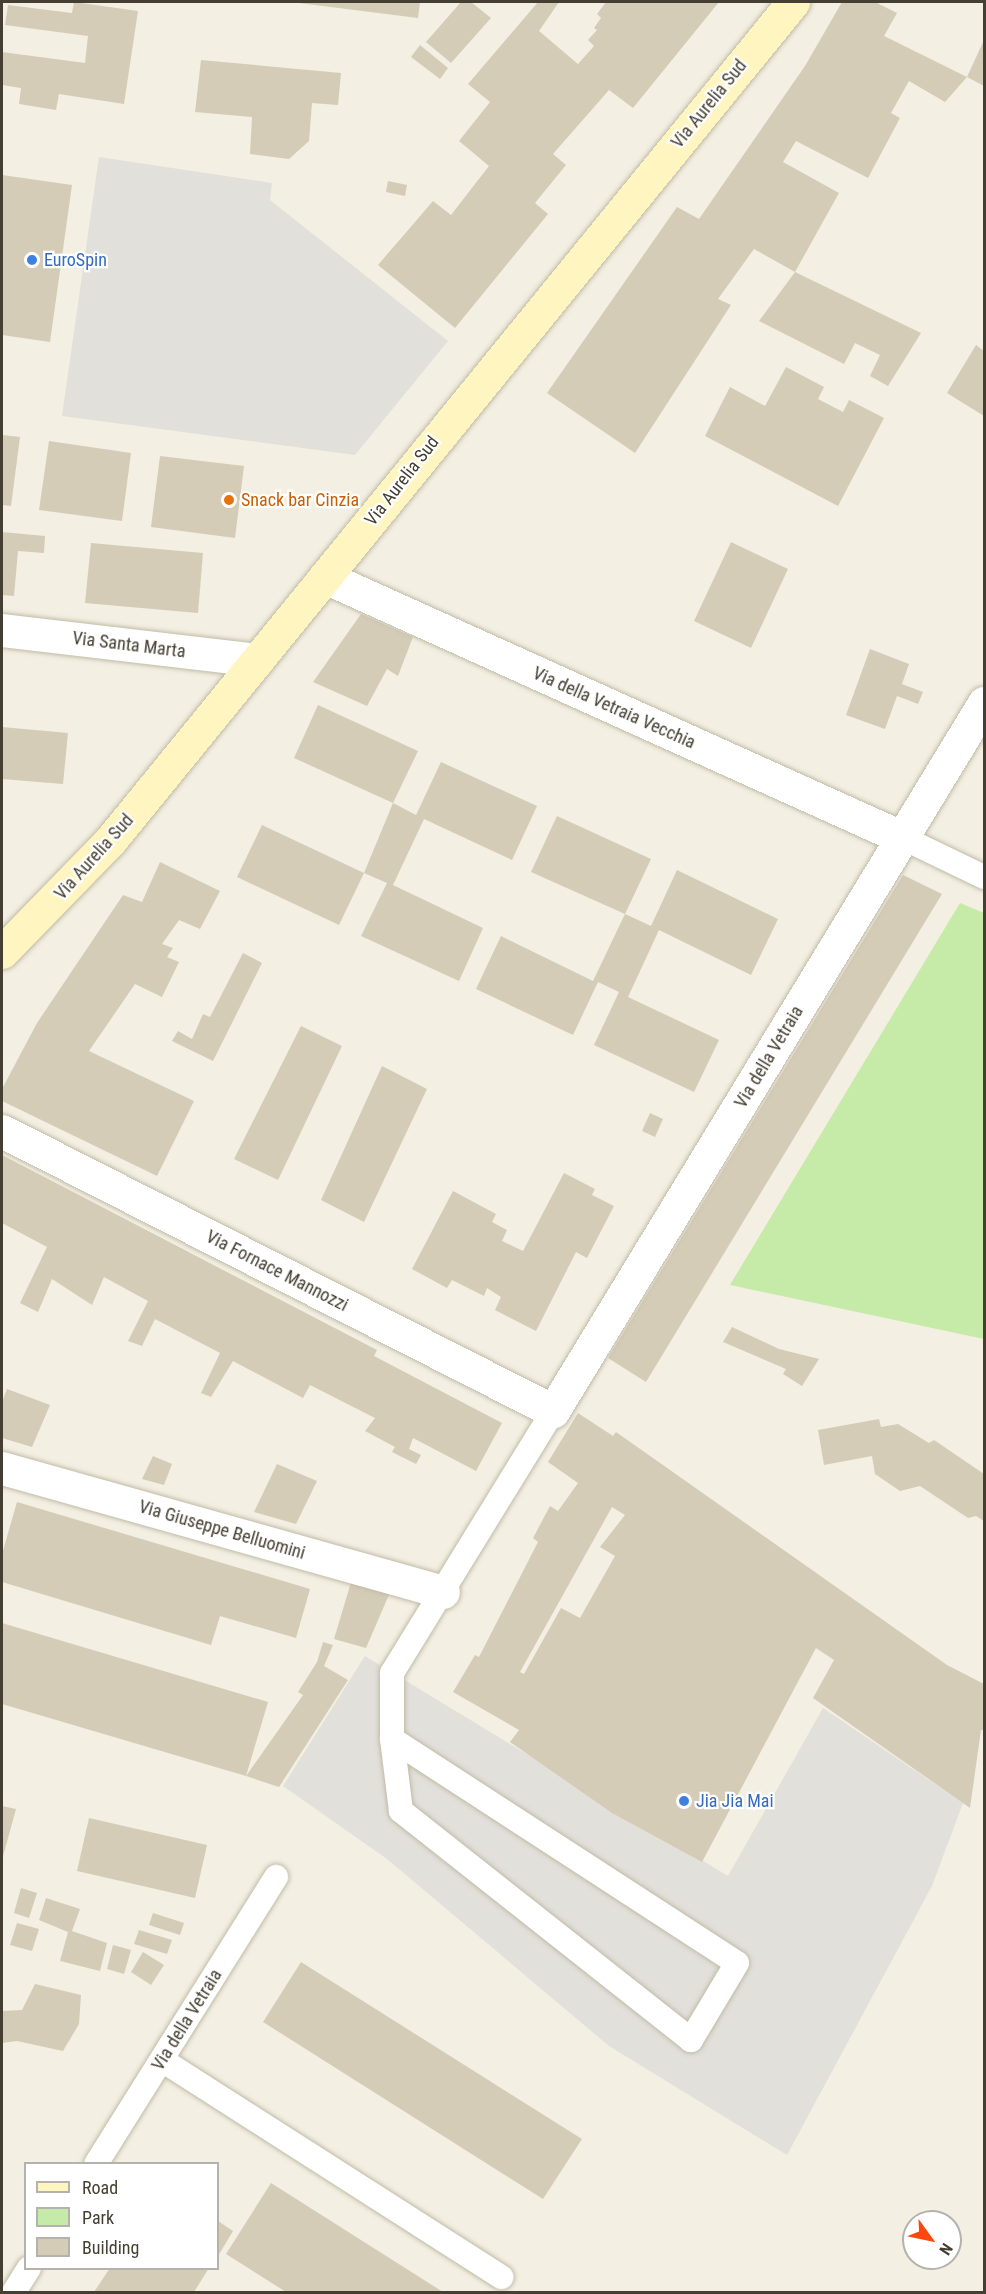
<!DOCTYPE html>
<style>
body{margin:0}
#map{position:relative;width:986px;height:2294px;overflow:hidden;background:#f3efe2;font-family:"Roboto Condensed",sans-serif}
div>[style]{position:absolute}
.green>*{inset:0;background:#c6eaa7}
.parking>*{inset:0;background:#e2e0db}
.building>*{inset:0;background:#d4ccb7}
.roads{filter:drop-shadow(0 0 2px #c1bba7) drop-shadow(0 0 2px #c1bba7)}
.lane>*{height:24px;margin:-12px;padding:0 12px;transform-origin:12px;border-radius:12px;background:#fff}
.street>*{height:33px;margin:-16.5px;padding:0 16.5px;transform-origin:16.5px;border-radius:16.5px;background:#fff}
.secondary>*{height:33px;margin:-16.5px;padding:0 16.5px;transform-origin:16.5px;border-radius:16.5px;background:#fff5c0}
.dots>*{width:16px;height:16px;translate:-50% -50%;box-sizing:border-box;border:3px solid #fff;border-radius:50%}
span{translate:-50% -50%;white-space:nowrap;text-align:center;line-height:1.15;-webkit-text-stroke:4.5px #fff;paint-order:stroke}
.street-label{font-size:18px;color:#443f32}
.shop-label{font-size:18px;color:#366cbe}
.left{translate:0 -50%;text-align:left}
.food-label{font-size:18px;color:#c56008}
.frame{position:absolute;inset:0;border:3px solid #443f32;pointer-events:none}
.legend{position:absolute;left:24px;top:2162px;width:195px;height:108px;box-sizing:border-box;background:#fff;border:2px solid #b4b2ad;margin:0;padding:8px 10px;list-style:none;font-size:18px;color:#443f32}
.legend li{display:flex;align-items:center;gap:12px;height:30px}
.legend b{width:30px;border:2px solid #b4b2ad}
.north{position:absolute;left:902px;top:2210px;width:60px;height:60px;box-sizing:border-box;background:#fff;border:2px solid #b4b2ad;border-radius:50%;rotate:123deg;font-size:16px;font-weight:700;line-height:24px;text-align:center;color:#443f32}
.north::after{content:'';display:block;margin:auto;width:21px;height:27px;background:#ff460d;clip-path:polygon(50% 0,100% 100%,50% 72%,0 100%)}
</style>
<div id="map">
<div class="green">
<i style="clip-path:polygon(960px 903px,984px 913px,984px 1339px,730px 1285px)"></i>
</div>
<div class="parking">
<i style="clip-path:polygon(99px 157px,272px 183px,270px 200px,448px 341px,355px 455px,62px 416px)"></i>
<i style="clip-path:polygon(365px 1656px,728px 1876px,823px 1708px,963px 1803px,932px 1886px,787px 2155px,609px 2046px,387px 1859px,283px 1786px)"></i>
</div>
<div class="building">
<i style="clip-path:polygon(74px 2px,138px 11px,124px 104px,59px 94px,56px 110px,19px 104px,21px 88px,2px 85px,2px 52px,85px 63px,88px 36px,5px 25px,8px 5px,72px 13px)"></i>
<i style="clip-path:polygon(291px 2px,420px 2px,418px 18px)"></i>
<i style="clip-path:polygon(461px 2px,471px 2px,491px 18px,451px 63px,426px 42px)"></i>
<i style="clip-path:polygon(538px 2px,559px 2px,539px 31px,578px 64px,594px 46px,588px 40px,597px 30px,594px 28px,601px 18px,597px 14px,606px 2px,719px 2px,633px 108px,609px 90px,553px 154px,566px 165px,535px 203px,548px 214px,455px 328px,378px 265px,433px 201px,451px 215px,489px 166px,459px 141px,490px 102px,468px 84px)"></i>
<i style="clip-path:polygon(842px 2px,875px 2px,897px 13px,884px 36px,967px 77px,945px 102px,909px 81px,891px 113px,900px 118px,868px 178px,796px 141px,783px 162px,839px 193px,795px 272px,754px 249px,718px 299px,731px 305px,635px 453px,547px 393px,677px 207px,699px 219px,805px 66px)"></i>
<i style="clip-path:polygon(984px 40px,984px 86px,967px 77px)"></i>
<i style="clip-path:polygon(420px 45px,448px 68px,440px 79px,411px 57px)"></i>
<i style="clip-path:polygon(201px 60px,341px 73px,338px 105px,312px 103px,309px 141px,289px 159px,250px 154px,252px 117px,195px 112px)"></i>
<i style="clip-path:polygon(2px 175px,72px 185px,50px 342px,2px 335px)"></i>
<i style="clip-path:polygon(388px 181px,407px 185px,405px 196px,386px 192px)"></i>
<i style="clip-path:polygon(795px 272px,921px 333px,888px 386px,870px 376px,880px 355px,855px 343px,844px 364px,759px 321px)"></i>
<i style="clip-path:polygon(976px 345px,984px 351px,984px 416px,947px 393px)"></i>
<i style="clip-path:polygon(786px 367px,824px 387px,818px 399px,843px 412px,849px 400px,884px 418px,838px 506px,705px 436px,730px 387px,765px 406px)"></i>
<i style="clip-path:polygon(2px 435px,20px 437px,11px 506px,2px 505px)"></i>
<i style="clip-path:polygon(49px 441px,131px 453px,122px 521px,39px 510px)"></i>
<i style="clip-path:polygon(160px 456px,244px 466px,235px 538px,151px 527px)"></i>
<i style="clip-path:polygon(2px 532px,45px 536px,44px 553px,18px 551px,14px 596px,2px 595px)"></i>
<i style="clip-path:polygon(731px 542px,788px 569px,751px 648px,694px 621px)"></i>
<i style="clip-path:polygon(91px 543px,203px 553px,198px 613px,85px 603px)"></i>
<i style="clip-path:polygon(361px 614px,413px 637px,398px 676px,387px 669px,367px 706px,313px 682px)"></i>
<i style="clip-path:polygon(870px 649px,909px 664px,902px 684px,923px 692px,918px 704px,897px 696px,885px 729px,846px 715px)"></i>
<i style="clip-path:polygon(318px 705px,418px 751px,393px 803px,294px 758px)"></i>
<i style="clip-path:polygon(2px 727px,68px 733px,63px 784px,2px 779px)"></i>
<i style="clip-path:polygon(441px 762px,537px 806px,512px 860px,424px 819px,393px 885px,483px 928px,459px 981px,361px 936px,387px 883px,364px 873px,393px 803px,416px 815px)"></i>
<i style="clip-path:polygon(557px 816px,651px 859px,625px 914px,531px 872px)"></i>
<i style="clip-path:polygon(262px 825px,364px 873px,339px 925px,237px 877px)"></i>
<i style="clip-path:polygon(160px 862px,220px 891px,200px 929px,179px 920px,162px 944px,173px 948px,167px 957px,179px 962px,162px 997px,135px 984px,89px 1051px,194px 1101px,157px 1176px,2px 1101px,2px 1089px,37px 1023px,123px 895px,142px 902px)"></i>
<i style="clip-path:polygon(677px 870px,778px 919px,751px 975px,659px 930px,628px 997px,719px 1040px,694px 1092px,594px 1045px,619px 992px,598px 982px,573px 1035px,476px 989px,501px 936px,593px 981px,625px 914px,651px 926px)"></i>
<i style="clip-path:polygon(903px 875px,942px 894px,646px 1382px,608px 1358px)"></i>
<i style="clip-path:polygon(243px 953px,262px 963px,213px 1061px,172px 1041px,178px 1031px,192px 1039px,203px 1014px,210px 1017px)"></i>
<i style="clip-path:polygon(301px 1026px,342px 1046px,278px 1180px,234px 1159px)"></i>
<i style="clip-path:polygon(382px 1066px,427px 1089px,364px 1222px,321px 1200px)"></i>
<i style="clip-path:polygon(650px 1113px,663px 1119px,655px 1137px,642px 1131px)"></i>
<i style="clip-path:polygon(2px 1155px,377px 1350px,374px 1356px,502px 1423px,476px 1471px,413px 1438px,409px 1449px,421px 1455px,416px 1464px,392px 1452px,395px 1447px,365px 1431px,375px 1418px,310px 1385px,303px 1398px,233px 1361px,211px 1397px,201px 1393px,220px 1353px,155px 1319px,142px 1346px,128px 1341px,148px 1301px,104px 1277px,92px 1305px,52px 1279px,38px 1312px,20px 1303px,47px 1247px,2px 1223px)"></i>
<i style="clip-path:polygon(564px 1173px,595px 1189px,592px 1195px,614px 1206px,587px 1258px,576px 1252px,536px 1331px,495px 1310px,501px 1297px,487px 1288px,484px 1296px,452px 1280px,447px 1288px,412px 1269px,453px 1191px,496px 1214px,492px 1222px,507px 1230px,502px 1241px,523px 1251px)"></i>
<i style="clip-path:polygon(732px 1327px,779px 1349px,819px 1359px,802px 1386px,783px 1374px,786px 1369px,723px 1342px)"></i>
<i style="clip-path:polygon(7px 1389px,50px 1405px,32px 1447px,2px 1438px,2px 1402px)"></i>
<i style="clip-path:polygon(evenodd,578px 1413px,613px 1436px,616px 1432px,947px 1665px,984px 1684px,984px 1730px,981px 1730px,970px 1808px,813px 1698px,834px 1660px,816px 1648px,702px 1862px,612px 1813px,510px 1742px,519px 1730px,453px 1692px,475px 1655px,479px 1657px,538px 1542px,533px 1538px,550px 1506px,558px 1511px,578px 1483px,548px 1462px,578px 1413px,612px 1507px,625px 1515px,600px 1547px,615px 1556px,580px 1618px,561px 1608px,524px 1674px,520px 1672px,612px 1507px)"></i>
<i style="clip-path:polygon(879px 1419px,881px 1427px,898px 1424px,929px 1443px,934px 1440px,984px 1474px,984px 1521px,976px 1516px,968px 1518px,920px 1486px,900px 1491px,875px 1474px,872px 1456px,824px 1465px,818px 1430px)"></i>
<i style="clip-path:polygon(153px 1456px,172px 1464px,164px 1485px,142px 1479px)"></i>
<i style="clip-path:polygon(277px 1464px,317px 1481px,296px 1524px,254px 1512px)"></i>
<i style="clip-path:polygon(17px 1502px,310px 1589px,296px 1638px,220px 1616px,211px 1645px,2px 1582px,2px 1554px)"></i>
<i style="clip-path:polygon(352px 1579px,391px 1590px,366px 1648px,334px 1639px)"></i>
<i style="clip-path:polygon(2px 1623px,268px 1702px,246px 1776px,2px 1704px)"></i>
<i style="clip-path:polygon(323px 1642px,333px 1645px,324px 1666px,348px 1680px,279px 1787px,246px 1776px,303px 1695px,298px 1692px,317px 1662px)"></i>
<i style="clip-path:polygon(2px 1806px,16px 1809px,2px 1860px)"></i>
<i style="clip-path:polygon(89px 1818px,207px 1845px,195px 1898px,77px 1871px)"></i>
<i style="clip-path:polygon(21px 1888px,37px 1893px,29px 1918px,14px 1913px)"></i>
<i style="clip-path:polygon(46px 1898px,80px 1909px,72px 1931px,107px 1943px,100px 1971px,60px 1961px,68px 1932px,39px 1920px)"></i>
<i style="clip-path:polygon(153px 1913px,184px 1923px,180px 1935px,149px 1925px)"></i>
<i style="clip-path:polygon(17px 1923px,39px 1929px,32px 1951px,10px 1945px)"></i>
<i style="clip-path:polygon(139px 1930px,172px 1940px,167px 1954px,134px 1944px)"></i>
<i style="clip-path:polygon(113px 1945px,131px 1950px,124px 1974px,107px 1969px)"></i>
<i style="clip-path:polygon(143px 1952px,164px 1965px,151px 1985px,131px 1972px)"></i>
<i style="clip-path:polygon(301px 1962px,582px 2139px,543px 2199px,263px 2022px)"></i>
<i style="clip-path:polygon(35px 1984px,81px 1995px,79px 2024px,63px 2051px,17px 2041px,2px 2043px,2px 2011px,22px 2010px)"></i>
<i style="clip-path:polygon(271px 2183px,443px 2292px,286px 2292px,226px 2254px)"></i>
<i style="clip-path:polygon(218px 2221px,233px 2231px,218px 2256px)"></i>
<i style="clip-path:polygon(110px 2268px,209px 2268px,194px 2292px,94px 2292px)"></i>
</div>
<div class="roads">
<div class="lane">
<i style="left:903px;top:838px;width:90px;rotate:25.7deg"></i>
<i style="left:392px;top:1739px;width:411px;rotate:33deg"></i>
<i style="left:737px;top:1963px;width:90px;rotate:120.9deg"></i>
<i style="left:691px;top:2040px;width:370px;rotate:-141.7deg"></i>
<i style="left:401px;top:1811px;width:73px;rotate:-97.1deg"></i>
<i style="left:392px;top:1739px;width:66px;rotate:-90deg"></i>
<i style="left:392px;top:1673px;width:308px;rotate:-58.4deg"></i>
<i style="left:162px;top:2060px;width:403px;rotate:32.6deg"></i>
<i style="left:96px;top:2164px;width:339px;rotate:-57.9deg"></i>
<i style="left:14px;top:2292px;width:28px;rotate:-58deg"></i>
</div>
<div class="street">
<i style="left:325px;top:577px;width:634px;rotate:24.3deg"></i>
<i style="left:2px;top:630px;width:257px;rotate:6.7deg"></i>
<i style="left:2px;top:1131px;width:618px;rotate:26.94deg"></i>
<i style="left:553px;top:1411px;width:829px;rotate:-58.67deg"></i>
<i style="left:2px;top:1468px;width:458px;rotate:15.7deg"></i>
</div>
<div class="secondary">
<i style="left:2px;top:952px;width:155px;rotate:-45.8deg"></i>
<i style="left:110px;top:841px;width:1082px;rotate:-50.85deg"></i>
</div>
</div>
<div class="dots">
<i style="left:32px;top:260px;background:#3f7fe0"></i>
<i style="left:229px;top:500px;background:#e8710a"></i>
<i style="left:684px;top:1801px;background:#3f7fe0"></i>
</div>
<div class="street-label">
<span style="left:709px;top:104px;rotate:-51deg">Via Aurelia Sud</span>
<span style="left:402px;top:481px;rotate:-52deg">Via Aurelia Sud</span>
<span style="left:129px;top:645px;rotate:7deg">Via Santa Marta</span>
<span style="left:614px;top:708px;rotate:24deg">Via della Vetraia Vecchia</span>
<span style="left:94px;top:857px;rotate:-48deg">Via Aurelia Sud</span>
<span style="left:769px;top:1057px;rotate:-59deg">Via della Vetraia</span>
<span style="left:277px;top:1271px;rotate:27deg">Via Fornace Mannozzi</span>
<span style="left:222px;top:1530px;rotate:16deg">Via Giuseppe Belluomini</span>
<span style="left:187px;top:2020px;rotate:-58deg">Via della Vetraia</span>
</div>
<div class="shop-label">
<span class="left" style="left:44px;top:260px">EuroSpin</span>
<span class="left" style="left:696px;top:1801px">Jia Jia Mai</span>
</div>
<div class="food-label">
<span class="left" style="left:241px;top:500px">Snack bar Cinzia</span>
</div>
<div class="frame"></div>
<ul class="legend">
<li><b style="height:8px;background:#fff5c0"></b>Road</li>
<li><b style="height:16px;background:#c6eaa7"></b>Park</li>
<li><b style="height:16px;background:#d4ccb7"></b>Building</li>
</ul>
<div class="north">N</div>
</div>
